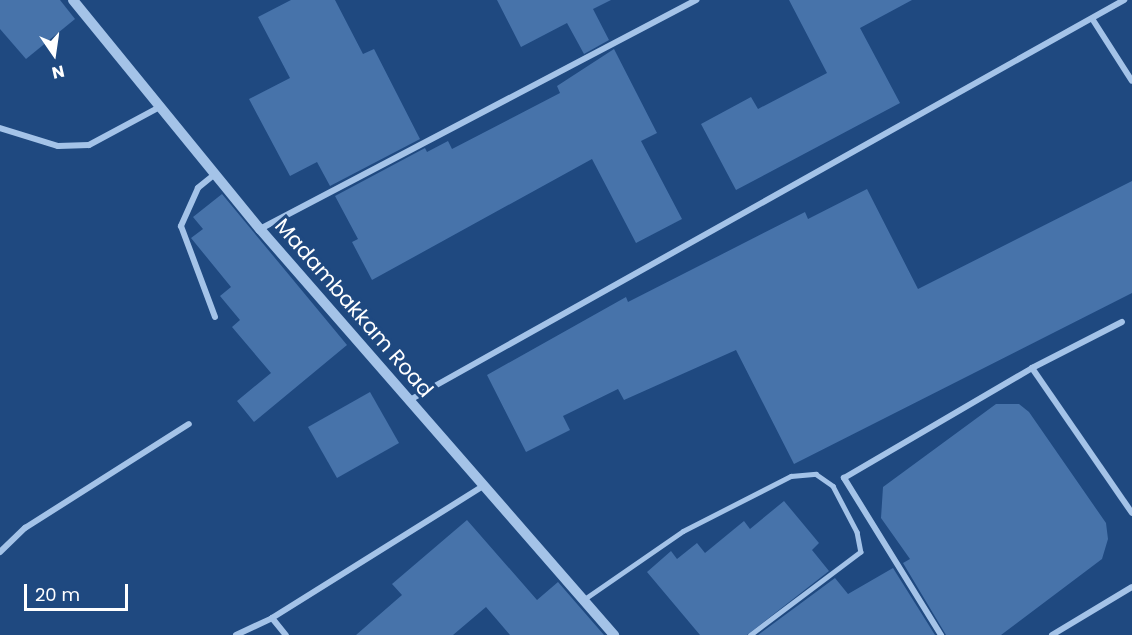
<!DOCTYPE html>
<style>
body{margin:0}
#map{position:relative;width:1132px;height:635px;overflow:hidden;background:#1f4980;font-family:Poppins,sans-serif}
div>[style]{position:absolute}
.building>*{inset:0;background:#4773aa}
.service>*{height:4.5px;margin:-2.25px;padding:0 2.25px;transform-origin:2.25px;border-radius:2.25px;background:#a4c3e8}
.minor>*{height:6px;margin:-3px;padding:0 3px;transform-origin:3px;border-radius:3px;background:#a4c3e8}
.tertiary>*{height:10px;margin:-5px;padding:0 5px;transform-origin:5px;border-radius:5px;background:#a4c3e8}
span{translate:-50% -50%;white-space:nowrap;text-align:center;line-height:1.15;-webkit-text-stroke:6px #1f4980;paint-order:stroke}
.street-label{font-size:21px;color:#fff}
.north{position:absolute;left:24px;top:24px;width:60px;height:60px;-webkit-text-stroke:4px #1f4980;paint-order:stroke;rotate:167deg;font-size:16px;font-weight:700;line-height:24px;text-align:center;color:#fff}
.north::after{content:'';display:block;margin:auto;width:21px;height:27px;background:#fff;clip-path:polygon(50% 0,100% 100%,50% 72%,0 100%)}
.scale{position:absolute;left:24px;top:584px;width:104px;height:27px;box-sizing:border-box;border:3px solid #fff;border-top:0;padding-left:8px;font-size:18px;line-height:21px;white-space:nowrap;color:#fff;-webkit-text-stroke:4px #1f4980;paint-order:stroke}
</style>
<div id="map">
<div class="building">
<i style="clip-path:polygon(0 0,60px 0,75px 19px,26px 59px,0 29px)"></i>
<i style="clip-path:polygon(291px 0,335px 0,363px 54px,374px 49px,420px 139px,330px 186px,317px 162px,290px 176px,249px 99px,290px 78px,258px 17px)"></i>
<i style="clip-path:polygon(497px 0,611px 0,593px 9px,609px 40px,584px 54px,567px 23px,521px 47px)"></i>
<i style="clip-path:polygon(789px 0,912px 0,860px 28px,900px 103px,736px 190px,701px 124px,751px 97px,758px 109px,827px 73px)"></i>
<i style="clip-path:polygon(614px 49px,657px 133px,641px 141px,682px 219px,636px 243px,592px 159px,372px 280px,352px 242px,358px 239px,335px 196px,425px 148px,427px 152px,448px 141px,452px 149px,560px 93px,557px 86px)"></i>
<i style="clip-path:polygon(1132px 181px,1132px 293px,794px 464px,736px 350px,624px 400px,618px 389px,563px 416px,570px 430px,526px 452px,487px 375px,626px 297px,628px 302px,805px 212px,808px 219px,867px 189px,918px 289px)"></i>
<i style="clip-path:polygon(222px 194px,347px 345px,254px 422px,237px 401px,271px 373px,232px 327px,240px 320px,220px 296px,231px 287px,191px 238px,203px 229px,193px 217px)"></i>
<i style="clip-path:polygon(370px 392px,399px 443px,337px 478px,308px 427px)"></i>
<i style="clip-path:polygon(996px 404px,1019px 404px,1029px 412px,1106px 523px,1108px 539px,1102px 559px,1001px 635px,946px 635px,903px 563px,910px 559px,881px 518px,883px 487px)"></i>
<i style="clip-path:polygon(784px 501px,819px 543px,812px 550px,829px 571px,747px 635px,700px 635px,647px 572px,671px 551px,677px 559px,697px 543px,705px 553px,744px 521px,750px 529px)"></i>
<i style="clip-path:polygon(467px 520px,537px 600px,558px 582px,604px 635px,510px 635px,486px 607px,453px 635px,356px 635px,402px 595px,392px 584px)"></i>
<i style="clip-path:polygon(893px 568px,935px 635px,758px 635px,835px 578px,848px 594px)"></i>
</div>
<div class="service">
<i style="left:583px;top:600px;width:121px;rotate:-34.6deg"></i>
<i style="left:683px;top:531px;width:121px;rotate:-27deg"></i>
<i style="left:791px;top:476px;width:25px;rotate:-5deg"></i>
<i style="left:816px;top:474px;width:21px;rotate:35deg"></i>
<i style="left:833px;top:486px;width:52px;rotate:62.4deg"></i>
<i style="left:857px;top:532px;width:20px;rotate:79deg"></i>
<i style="left:861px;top:552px;width:138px;rotate:143deg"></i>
</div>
<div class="minor">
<i style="left:1093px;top:20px;width:72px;rotate:57.4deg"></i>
<i style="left:0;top:128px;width:61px;rotate:17.2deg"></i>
<i style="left:58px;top:146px;width:31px;rotate:-2deg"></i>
<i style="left:89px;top:145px;width:81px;rotate:-28.2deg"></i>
<i style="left:215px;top:174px;width:22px;rotate:141deg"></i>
<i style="left:198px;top:188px;width:42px;rotate:114.1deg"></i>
<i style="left:181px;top:226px;width:97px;rotate:69.5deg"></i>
<i style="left:260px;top:229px;width:493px;rotate:-27.7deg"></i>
<i style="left:1032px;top:368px;width:101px;rotate:-27.1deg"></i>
<i style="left:408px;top:401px;width:821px;rotate:-29.25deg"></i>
<i style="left:0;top:552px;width:35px;rotate:-44deg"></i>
<i style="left:25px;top:528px;width:194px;rotate:-32.4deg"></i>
<i style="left:272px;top:618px;width:22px;rotate:51deg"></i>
<i style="left:236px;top:635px;width:40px;rotate:-25deg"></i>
<i style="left:272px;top:618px;width:248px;rotate:-32deg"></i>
<i style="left:941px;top:635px;width:185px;rotate:-121.7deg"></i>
<i style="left:844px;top:478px;width:218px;rotate:-30.3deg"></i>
<i style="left:1032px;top:368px;width:176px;rotate:55.4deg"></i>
<i style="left:1052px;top:635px;width:93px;rotate:-31deg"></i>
</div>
<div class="tertiary">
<i style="left:73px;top:0;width:296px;rotate:50.8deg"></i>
<i style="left:260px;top:229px;width:539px;rotate:48.91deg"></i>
</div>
<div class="street-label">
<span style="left:354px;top:308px;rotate:49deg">Madambakkam Road</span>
</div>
<div class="north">N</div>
<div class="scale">20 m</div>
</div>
